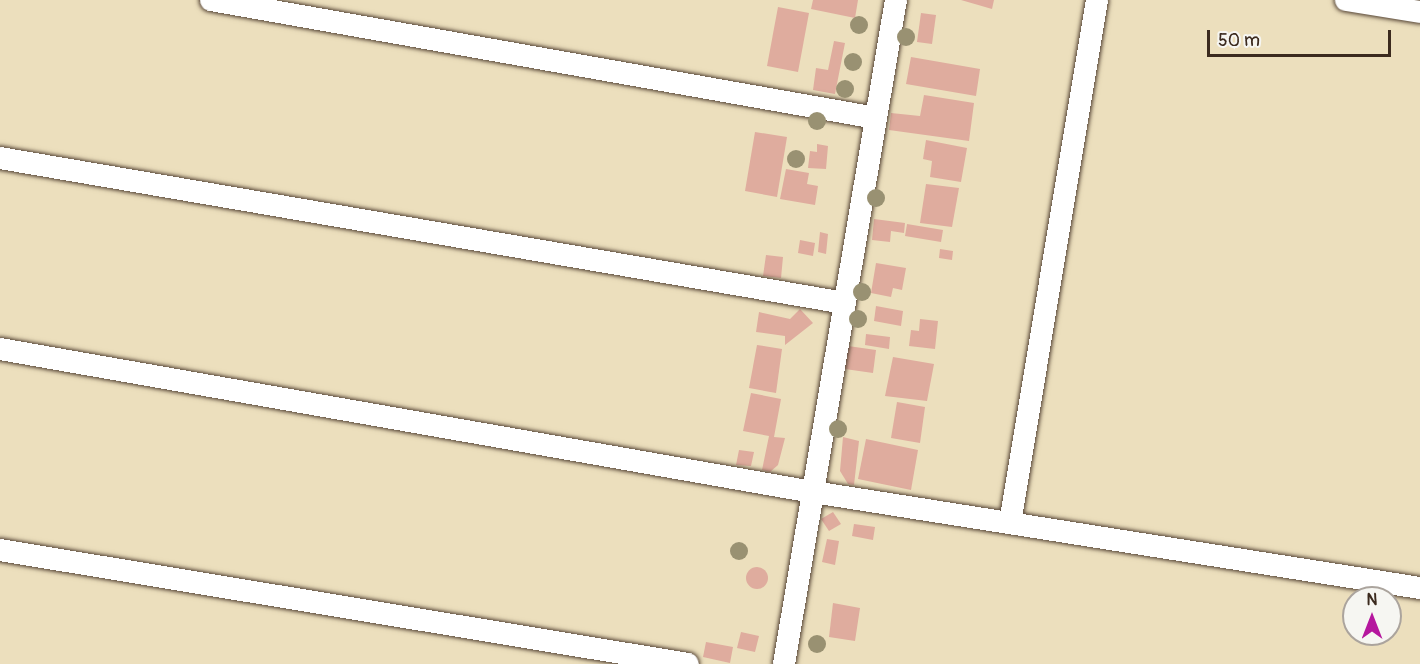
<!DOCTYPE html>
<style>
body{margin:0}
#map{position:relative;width:1420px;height:664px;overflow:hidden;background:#ecdfbd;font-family:Pangolin,sans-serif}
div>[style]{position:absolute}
.building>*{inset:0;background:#dfac9e}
.round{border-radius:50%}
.roads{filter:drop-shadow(0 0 2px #564536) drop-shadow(0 0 2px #564536)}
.minor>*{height:22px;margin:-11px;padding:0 11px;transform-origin:11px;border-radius:11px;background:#fff}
.trees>*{width:18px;height:18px;margin:-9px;border-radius:50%;background:#999172}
span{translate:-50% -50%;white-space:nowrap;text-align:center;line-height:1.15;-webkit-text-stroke:4.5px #f6f6f2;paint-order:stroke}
.north{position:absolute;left:1342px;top:586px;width:60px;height:60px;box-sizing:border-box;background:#f6f6f2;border:2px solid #aba49d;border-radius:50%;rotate:0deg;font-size:16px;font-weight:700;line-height:24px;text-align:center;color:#3b2a1e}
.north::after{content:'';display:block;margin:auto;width:21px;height:27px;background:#b5179e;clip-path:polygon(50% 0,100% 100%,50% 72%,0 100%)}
.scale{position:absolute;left:1207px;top:30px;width:184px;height:27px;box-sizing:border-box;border:3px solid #3b2a1e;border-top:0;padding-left:8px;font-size:18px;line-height:21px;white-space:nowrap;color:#3b2a1e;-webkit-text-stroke:4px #f6f6f2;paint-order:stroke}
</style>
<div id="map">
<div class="building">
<i style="clip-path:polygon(813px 0,858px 0,855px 18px,811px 9px)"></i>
<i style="clip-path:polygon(961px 0,994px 0,992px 9px)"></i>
<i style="clip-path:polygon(778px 7px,809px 13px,798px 72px,767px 66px)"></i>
<i style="clip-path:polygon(921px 13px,936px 15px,932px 44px,917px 42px)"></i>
<i style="clip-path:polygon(834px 41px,845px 43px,835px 94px,813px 90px,816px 68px,828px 70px)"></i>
<i style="clip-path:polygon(911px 57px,980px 69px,976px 96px,906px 84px)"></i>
<i style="clip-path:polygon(924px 95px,974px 103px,969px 141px,889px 130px,891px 113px,920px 116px)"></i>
<i style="clip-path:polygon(755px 132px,787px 137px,777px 197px,745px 191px)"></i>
<i style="clip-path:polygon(926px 140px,967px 148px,961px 182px,930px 177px,932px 161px,923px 159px)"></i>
<i style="clip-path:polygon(817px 144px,828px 146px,826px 169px,808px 168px,810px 151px,817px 152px)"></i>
<i style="clip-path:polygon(786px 169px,809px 173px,807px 184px,818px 186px,815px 205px,780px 199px)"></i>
<i style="clip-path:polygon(926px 184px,959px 188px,952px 227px,920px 223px)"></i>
<i style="clip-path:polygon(874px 219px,905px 223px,904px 233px,891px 231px,890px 242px,872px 240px)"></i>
<i style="clip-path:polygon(907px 224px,943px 230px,941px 242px,905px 236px)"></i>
<i style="clip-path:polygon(820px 232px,828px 234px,826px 254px,818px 252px)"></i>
<i style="clip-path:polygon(800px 240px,815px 243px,813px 256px,798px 253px)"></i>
<i style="clip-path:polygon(940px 249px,953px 251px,952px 260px,939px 258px)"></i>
<i style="clip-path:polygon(766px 255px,783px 257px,781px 278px,763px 276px)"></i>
<i style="clip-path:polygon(876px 263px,906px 268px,902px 290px,893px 288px,891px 297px,871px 293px)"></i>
<i style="clip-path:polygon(876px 306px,903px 311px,901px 326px,874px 321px)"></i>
<i style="clip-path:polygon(800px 309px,813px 323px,785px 345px,785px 336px,756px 332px,759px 312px,790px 319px)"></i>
<i style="clip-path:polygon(920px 319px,938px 321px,935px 349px,909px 346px,911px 330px,919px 331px)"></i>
<i style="clip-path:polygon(866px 334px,890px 337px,889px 349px,865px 345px)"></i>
<i style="clip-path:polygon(757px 345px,782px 349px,776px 393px,749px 388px)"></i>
<i style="clip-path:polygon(848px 346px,876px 350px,873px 373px,845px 369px)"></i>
<i style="clip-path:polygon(893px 357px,934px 364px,927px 401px,885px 396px)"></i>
<i style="clip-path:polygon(751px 393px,781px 399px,774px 437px,785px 438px,778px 465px,770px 472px,762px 470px,769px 436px,743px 431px)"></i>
<i style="clip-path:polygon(897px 402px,925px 407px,920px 443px,891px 438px)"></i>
<i style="clip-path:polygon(843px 437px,859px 441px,854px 485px,848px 484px,840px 471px)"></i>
<i style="clip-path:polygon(866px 439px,918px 450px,911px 490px,858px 479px)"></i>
<i style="clip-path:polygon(739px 450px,754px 452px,751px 466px,736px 465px)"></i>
<i style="clip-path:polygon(833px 512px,841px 524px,829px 531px,821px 519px)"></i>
<i style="clip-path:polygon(854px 524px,875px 527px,873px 540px,852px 536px)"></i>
<i style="clip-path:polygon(827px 539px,839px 541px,835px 565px,822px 562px)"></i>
<i class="round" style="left:746px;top:567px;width:22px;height:22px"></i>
<i style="clip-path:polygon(833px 603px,860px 608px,855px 641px,829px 637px)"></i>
<i style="clip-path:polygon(741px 632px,759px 636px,755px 652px,737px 648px)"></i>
<i style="clip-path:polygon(706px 642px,733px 647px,730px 663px,703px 657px)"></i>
</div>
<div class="roads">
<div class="minor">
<i style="left:211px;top:0;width:675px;rotate:10.06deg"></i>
<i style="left:1346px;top:0;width:75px;rotate:9.2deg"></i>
<i style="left:0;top:158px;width:857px;rotate:9.74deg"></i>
<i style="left:0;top:349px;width:825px;rotate:9.98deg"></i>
<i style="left:813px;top:492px;width:615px;rotate:8.99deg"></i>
<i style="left:1010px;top:523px;width:530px;rotate:-80.56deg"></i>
<i style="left:0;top:550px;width:697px;rotate:9.41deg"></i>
<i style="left:784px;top:664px;width:673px;rotate:-80.43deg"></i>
</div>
</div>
<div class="trees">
<i style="left:859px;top:25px"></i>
<i style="left:906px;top:37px"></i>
<i style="left:853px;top:62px"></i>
<i style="left:845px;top:89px"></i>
<i style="left:817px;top:121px"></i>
<i style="left:796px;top:159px"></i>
<i style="left:876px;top:198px"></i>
<i style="left:862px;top:292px"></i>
<i style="left:858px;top:319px"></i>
<i style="left:838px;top:429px"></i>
<i style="left:739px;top:551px"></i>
<i style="left:817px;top:644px"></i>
</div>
<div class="north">N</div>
<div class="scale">50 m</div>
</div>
